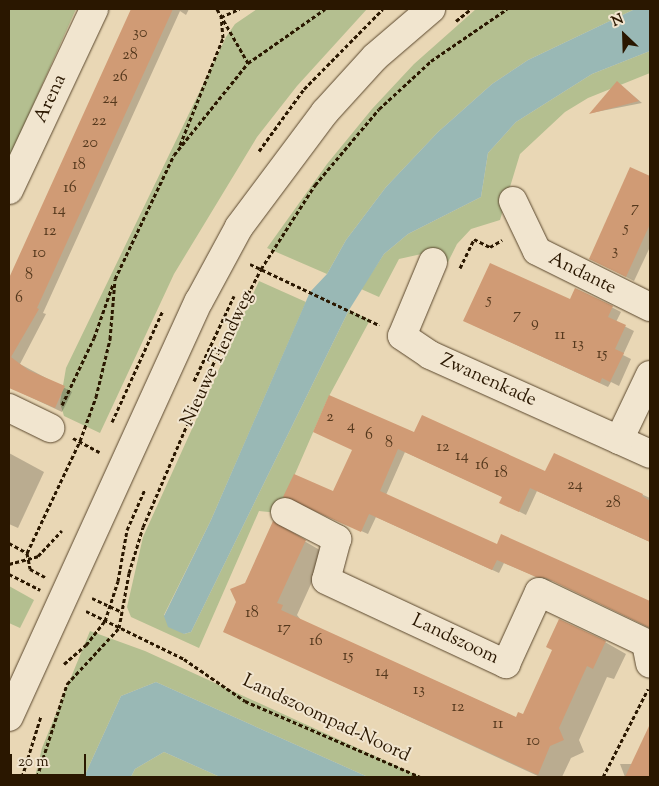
<!DOCTYPE html>
<style>
body{margin:0}
#map{position:relative;width:659px;height:786px;overflow:hidden;background:#e9d7b5;font-family:"Sorts Mill Goudy",serif}
div>[style]{position:absolute}
.green>*{inset:0;background:#b4bf90}
.water>*{inset:0;background:#99b8b5}
.shadow>*{inset:0;background:#0003}
.building>*{inset:0;background:#d09b75}
.path>*{height:3px;margin-top:-1.5px;transform-origin:0;background:repeating-linear-gradient(90deg,#2a1700 0 4px,transparent 0 6.5px)}
.roads{filter:drop-shadow(0 0 1px #5a472d) drop-shadow(0 0 1px #5a472d)}
.minor>*{height:28px;margin:-14px;padding:0 14px;transform-origin:14px;border-radius:14px;background:#f1e5cf}
span{translate:-50% -50%;white-space:nowrap;text-align:center;line-height:1.15;-webkit-text-stroke:4px #f1e5cf;paint-order:stroke}
.number-label{font-size:16px;color:#54381d}
.number-label span{-webkit-text-stroke-width:0}
.street-label{font-size:19px;color:#2a1700}
.frame{position:absolute;inset:0;border:10px solid #2a1700;pointer-events:none}
.north{position:absolute;left:599px;top:10px;width:50px;height:50px;-webkit-text-stroke:4px #f1e5cf;paint-order:stroke;rotate:336deg;font-size:14px;font-weight:700;line-height:20px;text-align:center;color:#2a1700}
.north::after{content:'';display:block;margin:auto;width:18px;height:22px;background:#2a1700;clip-path:polygon(50% 0,100% 100%,50% 72%,0 100%)}
.scale{position:absolute;left:10px;top:754px;width:76px;height:22px;box-sizing:border-box;border:2px solid #2a1700;border-top:0;padding-left:6px;font-size:15px;line-height:18px;white-space:nowrap;color:#2a1700;-webkit-text-stroke:4px #f1e5cf;paint-order:stroke}
</style>
<div id="map">
<div class="green">
<i style="clip-path:polygon(9px 9px,76px 9px,9px 159px)"></i>
<i style="clip-path:polygon(257px 9px,367px 9px,297px 86px,257px 137px,174px 274px,100px 433px,64px 416px,60px 403px,66px 368px,226px 37px,235px 24px)"></i>
<i style="clip-path:polygon(476px 9px,635px 9px,528px 60px,492px 84px,438px 132px,386px 187px,346px 240px,327px 274px,267px 248px,327px 164px,372px 109px,414px 64px)"></i>
<i style="clip-path:polygon(650px 51px,650px 73px,588px 98px,565px 112px,520px 154px,500px 220px,471px 229px,457px 244px,448px 262px,426px 253px,399px 259px,379px 297px,361px 289px,384px 254px,408px 234px,481px 197px,488px 153px,516px 122px,592px 74px)"></i>
<i style="clip-path:polygon(259px 281px,306px 302px,211px 520px,164px 615px,184px 634px,191px 632px,349px 310px,370px 320px,328px 398px,278px 513px,259px 511px,199px 648px,131px 617px,127px 607px,143px 537px)"></i>
<i style="clip-path:polygon(9px 586px,34px 600px,20px 628px,9px 623px)"></i>
<i style="clip-path:polygon(90px 631px,145px 651px,421px 777px,368px 777px,156px 682px,121px 696px,84px 777px,35px 777px,42px 748px)"></i>
<i style="clip-path:polygon(164px 752px,220px 777px,131px 777px,135px 769px)"></i>
</div>
<div class="water">
<i style="clip-path:polygon(635px 9px,650px 9px,650px 51px,592px 74px,516px 122px,488px 153px,481px 197px,408px 234px,384px 254px,349px 310px,191px 632px,184px 634px,168px 627px,164px 616px,211px 520px,310px 292px,327px 274px,346px 240px,386px 187px,438px 132px,492px 84px,528px 60px)"></i>
<i style="clip-path:polygon(156px 682px,368px 777px,220px 777px,164px 752px,135px 769px,131px 777px,84px 777px,121px 696px)"></i>
</div>
<div class="shadow">
<i style="clip-path:polygon(133px 9px,189px 9px,186px 15px,180px 11px,43px 313px,46px 314px,20px 364px,72px 392px,62px 412px,9px 387px,9px 281px)"></i>
<i style="clip-path:polygon(621px 85px,642px 103px,591px 113px)"></i>
<i style="clip-path:polygon(631px 169px,650px 178px,650px 247px,634px 281px,599px 263px)"></i>
<i style="clip-path:polygon(576px 289px,621px 312px,616px 322px,634px 331px,623px 355px,631px 359px,619px 386px,611px 382px,608px 387px,473px 325px,571px 301px)"></i>
<i style="clip-path:polygon(415px 434px,546px 473px,554px 455px,650px 498px,650px 542px,537px 491px,526px 515px,508px 506px,503px 497px,405px 452px,386px 495px,498px 546px,502px 536px,650px 603px,650px 628px,554px 581px,544px 580px,504px 563px,499px 573px,376px 517px,368px 534px,292px 500px,333px 492px)"></i>
<i style="clip-path:polygon(9px 453px,44px 472px,18px 528px,9px 524px)"></i>
<i style="clip-path:polygon(273px 523px,325px 553px,297px 615px,301px 620px,517px 718px,524px 716px,605px 642px,626px 654px,614px 679px,607px 677px,579px 740px,584px 752px,571px 758px,562px 777px,540px 777px,224px 631px)"></i>
<i style="clip-path:polygon(643px 743px,650px 746px,650px 777px,625px 777px,620px 764px,632px 764px)"></i>
</div>
<div class="building">
<i style="clip-path:polygon(131px 9px,173px 9px,37px 308px,39px 309px,11px 357px,28px 370px,65px 386px,55px 408px,9px 388px,9px 278px)"></i>
<i style="clip-path:polygon(617px 81px,639px 101px,589px 114px)"></i>
<i style="clip-path:polygon(630px 167px,650px 176px,650px 224px,626px 277px,589px 259px)"></i>
<i style="clip-path:polygon(490px 263px,570px 299px,575px 288px,613px 306px,608px 317px,626px 325px,615px 349px,624px 353px,610px 382px,602px 378px,600px 383px,463px 321px)"></i>
<i style="clip-path:polygon(329px 395px,414px 432px,422px 415px,545px 471px,554px 453px,643px 494px,642px 496px,650px 501px,650px 542px,530px 488px,519px 512px,499px 503px,502px 497px,398px 449px,380px 491px,497px 544px,501px 534px,650px 601px,650px 628px,546px 578px,536px 577px,497px 560px,492px 570px,369px 514px,361px 532px,283px 497px,294px 474px,333px 491px,352px 450px,313px 432px)"></i>
<i style="clip-path:polygon(273px 521px,306px 540px,277px 603px,283px 605px,281px 610px,516px 717px,518px 712px,523px 714px,552px 650px,546px 647px,559px 619px,606px 641px,593px 669px,587px 666px,559px 728px,564px 740px,550px 746px,538px 775px,223px 632px,236px 602px,230px 589px,245px 583px)"></i>
<i style="clip-path:polygon(650px 724px,650px 777px,625px 777px)"></i>
</div>
<div class="path">
<i style="left:217px;top:9px;width:62px;rotate:60.1deg"></i>
<i style="left:456px;top:21px;width:19px;rotate:-39deg"></i>
<i style="left:180px;top:145px;width:115px;rotate:-68.1deg"></i>
<i style="left:223px;top:38px;width:21px;rotate:-95deg"></i>
<i style="left:221px;top:17px;width:20px;rotate:-24deg"></i>
<i style="left:259px;top:151px;width:77px;rotate:-54deg"></i>
<i style="left:304px;top:89px;width:112px;rotate:-45.4deg"></i>
<i style="left:250px;top:264px;width:143px;rotate:25.3deg"></i>
<i style="left:460px;top:268px;width:32px;rotate:-64deg"></i>
<i style="left:474px;top:239px;width:18px;rotate:27deg"></i>
<i style="left:490px;top:247px;width:14px;rotate:-30deg"></i>
<i style="left:194px;top:381px;width:94px;rotate:-64.8deg"></i>
<i style="left:62px;top:405px;width:74px;rotate:-64.5deg"></i>
<i style="left:94px;top:338px;width:57px;rotate:-70.6deg"></i>
<i style="left:112px;top:422px;width:123px;rotate:-65.5deg"></i>
<i style="left:73px;top:438px;width:30px;rotate:28deg"></i>
<i style="left:9px;top:543px;width:21px;rotate:29deg"></i>
<i style="left:27px;top:553px;width:124px;rotate:-64.7deg"></i>
<i style="left:80px;top:441px;width:47px;rotate:-70deg"></i>
<i style="left:96px;top:397px;width:60px;rotate:-76.4deg"></i>
<i style="left:110px;top:339px;width:60px;rotate:-85.2deg"></i>
<i style="left:115px;top:279px;width:137px;rotate:-64.6deg"></i>
<i style="left:174px;top:155px;width:118px;rotate:-51.2deg"></i>
<i style="left:248px;top:63px;width:94px;rotate:-35deg"></i>
<i style="left:27px;top:553px;width:16px;rotate:79deg"></i>
<i style="left:30px;top:569px;width:17px;rotate:28deg"></i>
<i style="left:9px;top:564px;width:30px;rotate:-15deg"></i>
<i style="left:38px;top:556px;width:35px;rotate:-47deg"></i>
<i style="left:9px;top:574px;width:35px;rotate:27deg"></i>
<i style="left:92px;top:598px;width:33px;rotate:25deg"></i>
<i style="left:86px;top:611px;width:109px;rotate:26.1deg"></i>
<i style="left:184px;top:659px;width:74px;rotate:34.5deg"></i>
<i style="left:245px;top:701px;width:192px;rotate:23.4deg"></i>
<i style="left:64px;top:664px;width:29px;rotate:-41deg"></i>
<i style="left:86px;top:645px;width:31px;rotate:-52deg"></i>
<i style="left:105px;top:621px;width:42px;rotate:-72deg"></i>
<i style="left:118px;top:581px;width:52px;rotate:-80deg"></i>
<i style="left:127px;top:530px;width:45px;rotate:-66.3deg"></i>
<i style="left:22px;top:777px;width:64px;rotate:-72.7deg"></i>
<i style="left:37px;top:777px;width:98px;rotate:-72.1deg"></i>
<i style="left:67px;top:684px;width:76px;rotate:-47.1deg"></i>
<i style="left:119px;top:628px;width:56px;rotate:-79.7deg"></i>
<i style="left:129px;top:573px;width:48px;rotate:-73.1deg"></i>
<i style="left:143px;top:527px;width:197px;rotate:-66.7deg"></i>
<i style="left:221px;top:346px;width:87px;rotate:-62.5deg"></i>
<i style="left:261px;top:269px;width:100px;rotate:-57.3deg"></i>
<i style="left:315px;top:185px;width:99px;rotate:-49.9deg"></i>
<i style="left:379px;top:109px;width:71px;rotate:-42.7deg"></i>
<i style="left:431px;top:61px;width:92px;rotate:-34.4deg"></i>
<i style="left:603px;top:777px;width:99px;rotate:-62.9deg"></i>
</div>
<div class="roads">
<div class="minor">
<i style="left:9px;top:190px;width:200px;rotate:-64.8deg"></i>
<i style="left:513px;top:201px;width:55px;rotate:64.4deg"></i>
<i style="left:537px;top:251px;width:126px;rotate:26.4deg"></i>
<i style="left:433px;top:262px;width:80px;rotate:112.7deg"></i>
<i style="left:402px;top:336px;width:34px;rotate:34deg"></i>
<i style="left:430px;top:355px;width:241px;rotate:24.2deg"></i>
<i style="left:9px;top:408px;width:46px;rotate:26deg"></i>
<i style="left:619px;top:440px;width:72px;rotate:-64.5deg"></i>
<i style="left:285px;top:512px;width:59px;rotate:27.4deg"></i>
<i style="left:337px;top:539px;width:42px;rotate:105deg"></i>
<i style="left:326px;top:580px;width:199px;rotate:25deg"></i>
<i style="left:506px;top:664px;width:79px;rotate:-65.4deg"></i>
<i style="left:539px;top:592px;width:119px;rotate:25.5deg"></i>
<i style="left:646px;top:643px;width:21px;rotate:79deg"></i>
<i style="left:9px;top:717px;width:457px;rotate:-65.5deg"></i>
<i style="left:199px;top:301px;width:84px;rotate:-61.6deg"></i>
<i style="left:239px;top:227px;width:144px;rotate:-53.2deg"></i>
<i style="left:325px;top:112px;width:74px;rotate:-47.7deg"></i>
<i style="left:375px;top:57px;width:74px;rotate:-40.6deg"></i>
</div>
</div>
<div class="number-label">
<span style="left:140px;top:34px">30</span>
<span style="left:130px;top:56px">28</span>
<span style="left:120px;top:78px">26</span>
<span style="left:110px;top:100px">24</span>
<span style="left:99px;top:122px">22</span>
<span style="left:90px;top:144px">20</span>
<span style="left:79px;top:166px">18</span>
<span style="left:70px;top:189px">16</span>
<span style="left:635px;top:209px">7</span>
<span style="left:59px;top:211px">14</span>
<span style="left:626px;top:229px">5</span>
<span style="left:50px;top:232px">12</span>
<span style="left:615px;top:252px">3</span>
<span style="left:39px;top:254px">10</span>
<span style="left:29px;top:276px">8</span>
<span style="left:19px;top:299px">6</span>
<span style="left:489px;top:301px">5</span>
<span style="left:517px;top:316px">7</span>
<span style="left:535px;top:324px">9</span>
<span style="left:560px;top:336px">11</span>
<span style="left:578px;top:345px">13</span>
<span style="left:602px;top:355px">15</span>
<span style="left:330px;top:418px">2</span>
<span style="left:351px;top:427px">4</span>
<span style="left:369px;top:436px">6</span>
<span style="left:389px;top:444px">8</span>
<span style="left:443px;top:448px">12</span>
<span style="left:462px;top:457px">14</span>
<span style="left:482px;top:466px">16</span>
<span style="left:501px;top:474px">18</span>
<span style="left:575px;top:486px">24</span>
<span style="left:613px;top:504px">28</span>
<span style="left:252px;top:614px">18</span>
<span style="left:284px;top:629px">17</span>
<span style="left:316px;top:642px">16</span>
<span style="left:348px;top:657px">15</span>
<span style="left:382px;top:673px">14</span>
<span style="left:419px;top:691px">13</span>
<span style="left:458px;top:708px">12</span>
<span style="left:498px;top:725px">11</span>
<span style="left:533px;top:742px">10</span>
</div>
<div class="street-label">
<span style="left:51px;top:99px;rotate:-65deg">Arena</span>
<span style="left:582px;top:274px;rotate:26deg">Andante</span>
<span style="left:218px;top:359px;rotate:-65deg">Nieuwe Tiendweg</span>
<span style="left:488px;top:381px;rotate:24deg">Zwanenkade</span>
<span style="left:455px;top:640px;rotate:25deg">Landszoom</span>
<span style="left:326px;top:719px;rotate:25deg">Landszoompad-Noord</span>
</div>
<div class="frame"></div>
<div class="north">N</div>
<div class="scale">20 m</div>
</div>
